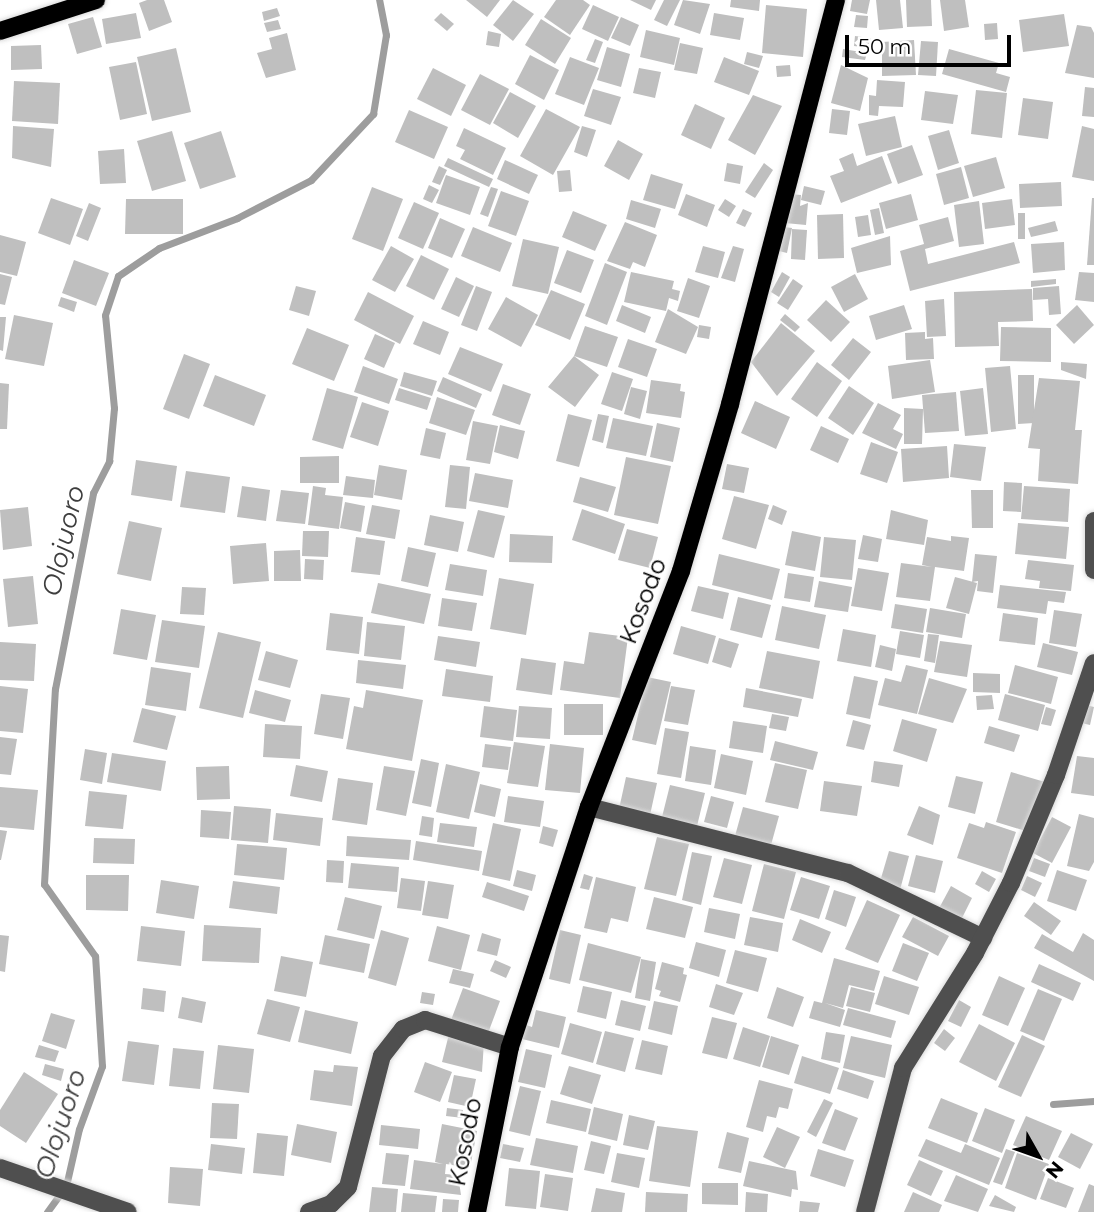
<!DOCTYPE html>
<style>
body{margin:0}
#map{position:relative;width:1094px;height:1212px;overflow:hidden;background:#fff;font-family:Montserrat,sans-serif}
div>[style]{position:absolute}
.stream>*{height:7px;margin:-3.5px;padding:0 3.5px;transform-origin:3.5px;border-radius:3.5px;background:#9d9d9d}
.building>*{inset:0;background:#bfbfbf}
.roads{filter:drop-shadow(0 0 2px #dbdbdb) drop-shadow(0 0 2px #dbdbdb)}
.minor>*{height:18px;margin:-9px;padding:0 9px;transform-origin:9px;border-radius:9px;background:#4f4f4f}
.major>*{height:18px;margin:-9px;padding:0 9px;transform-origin:9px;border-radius:9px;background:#000}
span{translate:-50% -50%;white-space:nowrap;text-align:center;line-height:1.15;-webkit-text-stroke:5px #fff;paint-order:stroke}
.street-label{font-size:24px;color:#000}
.water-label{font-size:26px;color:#3e3e3e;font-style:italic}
.north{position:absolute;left:1003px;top:1121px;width:70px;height:70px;-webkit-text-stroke:5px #fff;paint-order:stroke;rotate:130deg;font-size:19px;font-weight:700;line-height:28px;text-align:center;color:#000}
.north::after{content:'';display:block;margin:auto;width:24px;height:32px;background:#000;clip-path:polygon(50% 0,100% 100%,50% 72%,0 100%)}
.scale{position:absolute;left:845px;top:35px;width:166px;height:32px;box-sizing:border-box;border:4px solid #000;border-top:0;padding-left:9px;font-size:21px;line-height:24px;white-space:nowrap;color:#000;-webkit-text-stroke:5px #fff;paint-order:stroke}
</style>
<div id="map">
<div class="stream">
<i style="left:1053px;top:1104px;width:41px;rotate:-4.2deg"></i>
<i style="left:47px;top:1212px;width:32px;rotate:-54deg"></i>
<i style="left:66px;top:1186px;width:58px;rotate:-77.2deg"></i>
<i style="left:79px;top:1129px;width:67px;rotate:-69.9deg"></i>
<i style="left:102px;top:1066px;width:110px;rotate:-93.6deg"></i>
<i style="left:95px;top:956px;width:88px;rotate:-125.3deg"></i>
<i style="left:44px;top:884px;width:195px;rotate:-86.8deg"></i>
<i style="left:55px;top:689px;width:200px;rotate:-79deg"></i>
<i style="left:93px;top:493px;width:36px;rotate:-63deg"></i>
<i style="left:109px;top:461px;width:53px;rotate:-84.6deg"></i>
<i style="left:114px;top:408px;width:93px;rotate:-95.5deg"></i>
<i style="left:105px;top:315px;width:41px;rotate:-71.6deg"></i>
<i style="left:118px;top:276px;width:50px;rotate:-34.3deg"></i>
<i style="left:159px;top:248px;width:84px;rotate:-21deg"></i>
<i style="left:237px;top:218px;width:83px;rotate:-27.2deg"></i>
<i style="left:311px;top:180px;width:91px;rotate:-46.8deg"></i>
<i style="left:373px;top:114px;width:80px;rotate:-80.7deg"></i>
<i style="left:386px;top:35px;width:36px;rotate:-101deg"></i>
</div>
<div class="building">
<i style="clip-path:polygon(147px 0,164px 0,172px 22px,149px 31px,139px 3px)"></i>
<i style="clip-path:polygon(466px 0,500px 0,487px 17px)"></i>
<i style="clip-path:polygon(513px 0,534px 14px,513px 41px,493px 25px)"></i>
<i style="clip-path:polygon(556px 0,583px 0,590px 5px,570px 35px,544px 17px)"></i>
<i style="clip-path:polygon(630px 0,656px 0,651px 10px)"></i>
<i style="clip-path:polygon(664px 0,680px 0,667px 26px,654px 20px)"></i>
<i style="clip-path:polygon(683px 0,710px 4px,700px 34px,674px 25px)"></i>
<i style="clip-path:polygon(731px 0,760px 0,759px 11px,730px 7px)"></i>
<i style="clip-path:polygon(852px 0,870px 0,867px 14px,850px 11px)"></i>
<i style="clip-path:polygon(876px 0,900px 0,903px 28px,879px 30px)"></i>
<i style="clip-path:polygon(906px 0,931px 0,932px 26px,907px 27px)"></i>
<i style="clip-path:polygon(940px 0,965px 0,969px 27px,944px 31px)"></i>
<i style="clip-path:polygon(593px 5px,619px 17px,608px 41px,582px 29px)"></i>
<i style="clip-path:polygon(766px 5px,807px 9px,803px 57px,762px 53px)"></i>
<i style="clip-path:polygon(277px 8px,280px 16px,264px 21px,262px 12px)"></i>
<i style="clip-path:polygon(136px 13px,141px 38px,106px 44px,102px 19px)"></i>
<i style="clip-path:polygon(441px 13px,454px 24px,447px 31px,434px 20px)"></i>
<i style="clip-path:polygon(714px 13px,744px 18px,740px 40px,710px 35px)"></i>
<i style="clip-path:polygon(1064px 14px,1069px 46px,1023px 52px,1019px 20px)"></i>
<i style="clip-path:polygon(856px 15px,868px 16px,867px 28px,854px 27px)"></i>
<i style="clip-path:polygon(93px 17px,102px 47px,77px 54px,68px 24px)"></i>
<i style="clip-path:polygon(621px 17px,639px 25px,630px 46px,611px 38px)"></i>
<i style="clip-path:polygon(541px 19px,571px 38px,555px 64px,525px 45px)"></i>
<i style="clip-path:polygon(278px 20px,281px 29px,267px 32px,264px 23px)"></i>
<i style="clip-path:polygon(997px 23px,998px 39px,985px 40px,984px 24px)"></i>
<i style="clip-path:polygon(1077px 25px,1091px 27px,1094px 33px,1094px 78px,1065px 73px)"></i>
<i style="clip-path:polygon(646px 30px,680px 38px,674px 65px,640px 57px)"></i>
<i style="clip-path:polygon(488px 31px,501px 34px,499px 47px,486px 45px)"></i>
<i style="clip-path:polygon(287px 33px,296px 70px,266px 78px,257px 53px,272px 49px,269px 38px)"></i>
<i style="clip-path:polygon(855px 36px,871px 38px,870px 48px,854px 46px)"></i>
<i style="clip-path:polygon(595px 39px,603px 42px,595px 63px,586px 60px)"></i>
<i style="clip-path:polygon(914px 40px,916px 75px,882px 76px,882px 42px)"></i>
<i style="clip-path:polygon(921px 41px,938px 42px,936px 76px,918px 75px)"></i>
<i style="clip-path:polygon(680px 43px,703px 48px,697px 74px,674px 70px)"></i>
<i style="clip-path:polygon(41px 45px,42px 69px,11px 70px,11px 46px)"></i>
<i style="clip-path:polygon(607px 47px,630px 54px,621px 87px,597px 80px)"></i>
<i style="clip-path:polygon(176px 48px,191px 112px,152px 121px,137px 57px)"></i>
<i style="clip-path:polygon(843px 49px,867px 53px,865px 60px,842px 57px)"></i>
<i style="clip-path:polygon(949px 49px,999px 63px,996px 73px,1010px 77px,1006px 92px,942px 74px)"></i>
<i style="clip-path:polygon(747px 52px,763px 56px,759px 68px,744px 64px)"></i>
<i style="clip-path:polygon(530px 55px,559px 70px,544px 100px,515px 84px)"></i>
<i style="clip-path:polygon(570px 57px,599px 68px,584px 105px,555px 94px)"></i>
<i style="clip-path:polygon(724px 57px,759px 71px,749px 95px,714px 82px)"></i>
<i style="clip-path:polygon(136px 62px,147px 114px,120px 120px,109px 67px)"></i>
<i style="clip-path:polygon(790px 65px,791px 76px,777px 77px,776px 66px)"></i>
<i style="clip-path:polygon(841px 65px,868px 78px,860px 111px,831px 103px)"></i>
<i style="clip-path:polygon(433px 68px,466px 85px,451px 116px,417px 99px)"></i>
<i style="clip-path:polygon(639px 68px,661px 72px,655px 98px,633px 93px)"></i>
<i style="clip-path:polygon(480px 74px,509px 89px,490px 125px,461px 110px)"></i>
<i style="clip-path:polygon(877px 80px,905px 82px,903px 107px,879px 106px,878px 116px,869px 115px,869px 95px,876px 96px)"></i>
<i style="clip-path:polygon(14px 81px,60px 83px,58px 124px,12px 121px)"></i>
<i style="clip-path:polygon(1085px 87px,1094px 88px,1094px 117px,1082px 116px)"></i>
<i style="clip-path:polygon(593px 89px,621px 97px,611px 125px,584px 116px)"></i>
<i style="clip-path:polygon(976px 90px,1007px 93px,1002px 138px,971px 134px)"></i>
<i style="clip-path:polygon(925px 91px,958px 95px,953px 124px,921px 120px)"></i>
<i style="clip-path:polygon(510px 92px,536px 106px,518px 138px,493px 123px)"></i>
<i style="clip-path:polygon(753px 95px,782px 106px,755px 155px,728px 140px)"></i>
<i style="clip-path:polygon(1023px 98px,1053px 102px,1048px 139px,1018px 135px)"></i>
<i style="clip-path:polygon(695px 104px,725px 118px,711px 149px,681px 135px)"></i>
<i style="clip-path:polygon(546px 109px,580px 127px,553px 175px,520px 156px)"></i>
<i style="clip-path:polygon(832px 109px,850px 111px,847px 135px,829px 133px)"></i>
<i style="clip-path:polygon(409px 110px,448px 127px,434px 159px,395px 142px)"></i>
<i style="clip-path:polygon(895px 116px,902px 147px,866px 156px,858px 124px)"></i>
<i style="clip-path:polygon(13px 126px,54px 129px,51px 167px,12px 158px)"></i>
<i style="clip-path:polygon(582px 126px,596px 130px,587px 157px,574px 152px)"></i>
<i style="clip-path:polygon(1082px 126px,1094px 129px,1094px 181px,1072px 177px)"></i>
<i style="clip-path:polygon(464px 128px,506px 148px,493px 175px,460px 159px,465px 150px,456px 146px)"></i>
<i style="clip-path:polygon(949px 130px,959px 163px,938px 170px,928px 136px)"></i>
<i style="clip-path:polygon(172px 131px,186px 181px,152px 191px,137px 141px)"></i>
<i style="clip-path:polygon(221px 131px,236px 177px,200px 189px,184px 143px)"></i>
<i style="clip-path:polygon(618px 140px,643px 154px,629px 180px,604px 166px)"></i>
<i style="clip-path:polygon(912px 145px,923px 175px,898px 184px,887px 154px)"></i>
<i style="clip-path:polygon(124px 149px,126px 183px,100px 184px,98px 151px)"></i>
<i style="clip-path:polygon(853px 153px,857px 166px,882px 156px,892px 183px,841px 203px,830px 176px,844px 171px,839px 159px)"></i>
<i style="clip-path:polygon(996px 157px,1005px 188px,973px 197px,964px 166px)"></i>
<i style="clip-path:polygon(448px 158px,493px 179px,489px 187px,444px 166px)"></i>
<i style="clip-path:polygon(505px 160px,538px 175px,529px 194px,497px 179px)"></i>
<i style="clip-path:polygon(727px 163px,743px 166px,740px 184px,724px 181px)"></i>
<i style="clip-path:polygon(764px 163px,773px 170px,755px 198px,745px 192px)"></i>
<i style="clip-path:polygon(439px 166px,447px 170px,440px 185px,432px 182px)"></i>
<i style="clip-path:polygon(961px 167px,969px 198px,944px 205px,936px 174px)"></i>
<i style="clip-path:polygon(570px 170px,572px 191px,559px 192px,557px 171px)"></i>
<i style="clip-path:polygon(651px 174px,683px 184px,675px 209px,643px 200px)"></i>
<i style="clip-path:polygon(446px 175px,480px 187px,470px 215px,436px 203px)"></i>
<i style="clip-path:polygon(1061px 182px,1062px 206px,1020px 208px,1019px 184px)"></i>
<i style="clip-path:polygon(429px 185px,439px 190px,432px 203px,423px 199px)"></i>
<i style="clip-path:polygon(804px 186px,825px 191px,821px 205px,801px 200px)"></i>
<i style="clip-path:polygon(372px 187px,403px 199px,383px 251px,352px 239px)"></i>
<i style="clip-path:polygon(491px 187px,498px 189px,488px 217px,480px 214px)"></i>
<i style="clip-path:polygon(501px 191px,529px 201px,516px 236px,488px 226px)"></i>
<i style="clip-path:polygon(686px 194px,715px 205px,707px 227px,678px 215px)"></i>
<i style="clip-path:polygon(789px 194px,801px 195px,800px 206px,808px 203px,806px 225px,785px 223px)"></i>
<i style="clip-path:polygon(911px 194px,918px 220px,886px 229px,879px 203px)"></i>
<i style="clip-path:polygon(51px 198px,83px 209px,70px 245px,38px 233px)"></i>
<i style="clip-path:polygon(1092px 198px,1094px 198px,1094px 265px,1087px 265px)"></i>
<i style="clip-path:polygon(126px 199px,183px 199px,183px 234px,125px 234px)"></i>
<i style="clip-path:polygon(725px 199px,736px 206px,729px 217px,718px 210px)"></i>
<i style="clip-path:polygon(1012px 199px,1015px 225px,985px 229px,982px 203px)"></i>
<i style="clip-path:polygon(631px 200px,661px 209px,655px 228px,626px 219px)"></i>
<i style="clip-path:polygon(979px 201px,984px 244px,959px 247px,954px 205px)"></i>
<i style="clip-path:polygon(414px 202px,439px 213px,423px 249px,398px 238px)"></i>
<i style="clip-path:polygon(89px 203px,101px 208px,88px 241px,76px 236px)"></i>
<i style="clip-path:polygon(879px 208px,884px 233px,875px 235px,870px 210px)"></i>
<i style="clip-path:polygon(743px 209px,752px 213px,745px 227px,736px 223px)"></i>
<i style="clip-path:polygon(573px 211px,607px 225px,595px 251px,562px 237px)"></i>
<i style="clip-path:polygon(1018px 213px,1025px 213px,1025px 239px,1018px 239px)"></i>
<i style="clip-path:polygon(843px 214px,844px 258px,818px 259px,817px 215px)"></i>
<i style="clip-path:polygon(868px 215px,871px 235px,858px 237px,855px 217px)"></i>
<i style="clip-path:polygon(948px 217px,954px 241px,925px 249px,928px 264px,1014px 242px,1020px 263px,910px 291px,900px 251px,924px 244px,919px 225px)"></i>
<i style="clip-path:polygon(440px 218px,465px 229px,452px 258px,428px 248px)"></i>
<i style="clip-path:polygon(1055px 221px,1058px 231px,1031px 237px,1028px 228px)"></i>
<i style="clip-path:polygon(625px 222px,657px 235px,645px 267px,633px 262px,630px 269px,607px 261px)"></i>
<i style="clip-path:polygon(473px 227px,512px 243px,500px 272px,461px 256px)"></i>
<i style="clip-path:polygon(784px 227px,792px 228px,787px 253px,779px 251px)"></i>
<i style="clip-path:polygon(792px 229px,807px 230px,805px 260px,791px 259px)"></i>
<i style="clip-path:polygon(0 235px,26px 242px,17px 276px,0 272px)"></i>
<i style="clip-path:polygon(890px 236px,891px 265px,857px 273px,851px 248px)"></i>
<i style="clip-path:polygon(523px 239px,559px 247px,548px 294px,512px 286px)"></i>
<i style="clip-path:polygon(1064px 242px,1065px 270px,1033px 273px,1031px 244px)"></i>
<i style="clip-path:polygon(391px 246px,414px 259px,395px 292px,372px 280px)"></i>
<i style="clip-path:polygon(703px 246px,725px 252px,718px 278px,695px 272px)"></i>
<i style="clip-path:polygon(733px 246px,744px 249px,735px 282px,721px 278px)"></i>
<i style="clip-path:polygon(567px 250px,594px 260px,581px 293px,554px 283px)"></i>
<i style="clip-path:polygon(421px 255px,449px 269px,434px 300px,406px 286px)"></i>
<i style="clip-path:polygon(74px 260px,109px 273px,96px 306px,62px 293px)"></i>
<i style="clip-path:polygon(605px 263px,627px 272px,607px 325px,585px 316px)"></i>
<i style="clip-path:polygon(631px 272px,674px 281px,672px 289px,680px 291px,678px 301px,669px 298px,666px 311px,624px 302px)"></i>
<i style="clip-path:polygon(782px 272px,790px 277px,779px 297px,771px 292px)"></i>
<i style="clip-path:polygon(1079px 272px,1094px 273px,1094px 302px,1075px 300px)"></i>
<i style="clip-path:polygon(0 274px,12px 277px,5px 305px,0 304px)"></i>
<i style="clip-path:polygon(855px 274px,868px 299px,844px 312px,831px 287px)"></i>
<i style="clip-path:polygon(456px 277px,474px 286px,459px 317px,441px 309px)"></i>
<i style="clip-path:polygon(688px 278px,710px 286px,699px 318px,677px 311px)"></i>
<i style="clip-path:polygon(793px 279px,803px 286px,788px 310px,777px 303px)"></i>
<i style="clip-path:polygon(1056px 279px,1056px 284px,1031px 287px,1031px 281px)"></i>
<i style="clip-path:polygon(296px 286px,316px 291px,309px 316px,289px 310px)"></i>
<i style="clip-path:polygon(476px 286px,492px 292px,477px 331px,461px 325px)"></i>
<i style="clip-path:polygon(1059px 286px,1061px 314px,1049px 315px,1048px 299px,1033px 300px,1033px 288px)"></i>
<i style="clip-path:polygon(1032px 289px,1033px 321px,998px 322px,999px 346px,955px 347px,954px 292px)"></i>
<i style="clip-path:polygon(551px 290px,585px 304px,570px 340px,535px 325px)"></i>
<i style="clip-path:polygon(368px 292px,414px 316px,400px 344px,354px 320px)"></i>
<i style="clip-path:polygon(61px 297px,77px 302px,74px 312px,58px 306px)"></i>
<i style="clip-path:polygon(506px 297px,538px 315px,521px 347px,488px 329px)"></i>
<i style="clip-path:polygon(944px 299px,946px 336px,927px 337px,925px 301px)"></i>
<i style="clip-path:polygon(826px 300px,850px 322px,831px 342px,807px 320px)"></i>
<i style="clip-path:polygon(622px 305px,651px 317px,645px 333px,616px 321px)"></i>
<i style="clip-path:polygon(904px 305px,912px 329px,876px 340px,869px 316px)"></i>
<i style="clip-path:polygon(1077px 305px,1094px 325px,1074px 344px,1056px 325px)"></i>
<i style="clip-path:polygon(668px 309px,698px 327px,686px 354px,655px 342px)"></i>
<i style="clip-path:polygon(785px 314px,800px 327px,795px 332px,780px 320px)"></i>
<i style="clip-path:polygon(14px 315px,53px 323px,44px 366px,5px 359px)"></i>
<i style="clip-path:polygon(0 317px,6px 317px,3px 351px,0 350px)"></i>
<i style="clip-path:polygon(423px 321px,449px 332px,440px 355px,413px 344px)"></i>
<i style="clip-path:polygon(781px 323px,815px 351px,777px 396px,751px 362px)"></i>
<i style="clip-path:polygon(699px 325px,711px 327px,709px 339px,697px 337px)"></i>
<i style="clip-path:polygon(585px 326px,618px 337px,607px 367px,574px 356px,599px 375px,575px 407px,548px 387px,574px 356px)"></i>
<i style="clip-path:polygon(1001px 327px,1051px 328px,1051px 362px,1000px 361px)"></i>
<i style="clip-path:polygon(307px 328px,349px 345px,334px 381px,292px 364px)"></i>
<i style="clip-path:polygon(925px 332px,925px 339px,933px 338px,934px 359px,906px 360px,905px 333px)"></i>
<i style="clip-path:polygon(375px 334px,395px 343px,384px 368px,364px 359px)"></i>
<i style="clip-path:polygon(853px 338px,871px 352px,849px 380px,831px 365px)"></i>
<i style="clip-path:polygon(628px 339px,657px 349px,647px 377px,618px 367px)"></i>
<i style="clip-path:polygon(460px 347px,503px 364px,491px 392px,448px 374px)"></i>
<i style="clip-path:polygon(184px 354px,210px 364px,189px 419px,163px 409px)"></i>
<i style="clip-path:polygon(930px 360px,935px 392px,892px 399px,888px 366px)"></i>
<i style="clip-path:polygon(817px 362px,842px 381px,817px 417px,791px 399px)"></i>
<i style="clip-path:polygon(1061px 362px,1087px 364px,1086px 379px,1061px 370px)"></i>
<i style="clip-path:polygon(363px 366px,398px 379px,389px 404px,354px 392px)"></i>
<i style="clip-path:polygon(1010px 366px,1016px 429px,991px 432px,985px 368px)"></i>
<i style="clip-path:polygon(404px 372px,437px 381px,432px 396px,400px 386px)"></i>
<i style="clip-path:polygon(612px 372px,633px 379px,622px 411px,601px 404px)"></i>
<i style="clip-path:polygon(215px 375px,266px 395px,254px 426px,203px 406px)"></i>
<i style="clip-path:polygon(1018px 375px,1034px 375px,1034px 423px,1018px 424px)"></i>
<i style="clip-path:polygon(443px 377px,482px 394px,476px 408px,437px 391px)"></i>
<i style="clip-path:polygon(1039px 378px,1080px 381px,1075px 430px,1082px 430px,1078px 484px,1038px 481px,1040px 449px,1028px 448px)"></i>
<i style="clip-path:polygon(651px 380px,681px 384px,680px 391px,685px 392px,681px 418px,646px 413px)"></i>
<i style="clip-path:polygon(0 383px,9px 384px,7px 429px,0 429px)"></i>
<i style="clip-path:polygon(503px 384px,531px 394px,520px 425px,492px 415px)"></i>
<i style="clip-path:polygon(849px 386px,874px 403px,853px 435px,828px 418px)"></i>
<i style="clip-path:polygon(631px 387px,647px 391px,640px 419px,624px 414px)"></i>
<i style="clip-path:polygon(327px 388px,358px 397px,343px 449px,312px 440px)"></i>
<i style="clip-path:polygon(399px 388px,431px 398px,427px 410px,395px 400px)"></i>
<i style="clip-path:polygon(983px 388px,988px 434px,965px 436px,960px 391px)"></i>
<i style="clip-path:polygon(956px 392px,959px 431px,925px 433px,922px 395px)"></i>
<i style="clip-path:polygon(437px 397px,475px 410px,466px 435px,429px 423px)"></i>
<i style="clip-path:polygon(755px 401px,790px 417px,776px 449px,741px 433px)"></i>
<i style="clip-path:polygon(362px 402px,389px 411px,378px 446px,350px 437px)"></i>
<i style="clip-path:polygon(878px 403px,901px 415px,893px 429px,903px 434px,896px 449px,862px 433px)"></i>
<i style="clip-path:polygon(904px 408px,923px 409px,922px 444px,904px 444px)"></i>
<i style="clip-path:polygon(568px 414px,592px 420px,579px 467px,556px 461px)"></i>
<i style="clip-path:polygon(598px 414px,609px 416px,603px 443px,592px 440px)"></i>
<i style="clip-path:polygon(613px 418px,653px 426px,646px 456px,606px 448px)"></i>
<i style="clip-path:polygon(473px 421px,498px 426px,490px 464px,466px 460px)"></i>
<i style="clip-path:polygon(657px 423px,680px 428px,673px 462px,650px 457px)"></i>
<i style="clip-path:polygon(500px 425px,525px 431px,518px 459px,494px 452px)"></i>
<i style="clip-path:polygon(821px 426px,849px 439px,838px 463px,810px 450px)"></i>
<i style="clip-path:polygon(426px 428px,446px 433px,440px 459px,420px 455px)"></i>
<i style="clip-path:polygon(871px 442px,898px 452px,887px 483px,860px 474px)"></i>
<i style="clip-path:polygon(954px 444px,986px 447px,981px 481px,950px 477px)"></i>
<i style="clip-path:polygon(947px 446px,949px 478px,903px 482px,901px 449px)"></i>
<i style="clip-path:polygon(339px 456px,339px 483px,300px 483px,300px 457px)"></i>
<i style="clip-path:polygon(626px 457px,671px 466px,658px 524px,614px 515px)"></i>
<i style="clip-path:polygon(136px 460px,177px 466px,172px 501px,131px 495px)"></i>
<i style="clip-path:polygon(727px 464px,749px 468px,744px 493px,722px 489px)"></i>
<i style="clip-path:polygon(379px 465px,407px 470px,402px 500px,374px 495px)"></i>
<i style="clip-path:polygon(450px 465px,470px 467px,466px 509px,445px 507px)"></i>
<i style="clip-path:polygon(186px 471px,230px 477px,225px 513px,180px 507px)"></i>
<i style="clip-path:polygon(475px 473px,513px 480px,508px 508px,469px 501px)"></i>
<i style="clip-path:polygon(346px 476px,375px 480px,373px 498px,343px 495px)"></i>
<i style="clip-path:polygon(580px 477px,616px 487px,608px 512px,573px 502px)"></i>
<i style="clip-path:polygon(1004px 482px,1022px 483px,1021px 512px,1003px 511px)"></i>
<i style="clip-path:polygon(242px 486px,270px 490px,266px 521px,237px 517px)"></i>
<i style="clip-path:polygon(313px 486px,326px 488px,325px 495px,343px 497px,339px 529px,308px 525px)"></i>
<i style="clip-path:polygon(1024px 486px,1070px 489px,1068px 522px,1021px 519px)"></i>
<i style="clip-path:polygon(281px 490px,309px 493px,305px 524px,276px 521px)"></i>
<i style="clip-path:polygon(971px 490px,993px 490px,993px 528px,972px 528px)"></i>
<i style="clip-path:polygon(734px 496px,769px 505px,756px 549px,722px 539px)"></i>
<i style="clip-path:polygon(345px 502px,365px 506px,361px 532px,340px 528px)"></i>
<i style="clip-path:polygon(372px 505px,400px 510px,395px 539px,366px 534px)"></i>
<i style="clip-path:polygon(773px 505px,787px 511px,782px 525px,768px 519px)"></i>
<i style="clip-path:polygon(28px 507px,32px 546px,3px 550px,0 510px)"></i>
<i style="clip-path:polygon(582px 509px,625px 524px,615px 554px,572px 540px)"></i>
<i style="clip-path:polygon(478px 510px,505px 516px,494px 558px,467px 551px)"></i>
<i style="clip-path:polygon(891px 510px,928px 520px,924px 545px,886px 539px)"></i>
<i style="clip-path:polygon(430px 515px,464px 522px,458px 552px,424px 545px)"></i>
<i style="clip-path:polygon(129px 521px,162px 528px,151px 581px,117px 574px)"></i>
<i style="clip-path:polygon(1018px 523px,1069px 527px,1066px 559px,1015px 554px)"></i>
<i style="clip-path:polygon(627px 529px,658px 537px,650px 568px,618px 560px)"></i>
<i style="clip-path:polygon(303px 531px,329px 531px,328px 557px,302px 556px)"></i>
<i style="clip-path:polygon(792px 531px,821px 537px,815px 571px,785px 565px)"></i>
<i style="clip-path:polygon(510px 534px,553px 536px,552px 563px,509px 562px)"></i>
<i style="clip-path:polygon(863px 535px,882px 539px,878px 562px,858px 559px)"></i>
<i style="clip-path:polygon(951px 536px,969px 538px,964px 571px,935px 567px,930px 601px,896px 597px,901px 563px,932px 567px,922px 565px,927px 537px,951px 541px)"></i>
<i style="clip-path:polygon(356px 537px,385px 541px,380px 575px,351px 572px)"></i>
<i style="clip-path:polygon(824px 537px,856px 540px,852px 580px,820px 577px)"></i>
<i style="clip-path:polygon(266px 543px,269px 581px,233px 584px,230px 546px)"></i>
<i style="clip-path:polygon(408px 547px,436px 553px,428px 587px,401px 581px)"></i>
<i style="clip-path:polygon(300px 550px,301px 581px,274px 581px,274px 551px)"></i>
<i style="clip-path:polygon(719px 554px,780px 569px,772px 600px,712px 585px)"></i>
<i style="clip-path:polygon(975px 554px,997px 556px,993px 593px,977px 591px,978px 581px,972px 582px)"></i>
<i style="clip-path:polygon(305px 559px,324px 560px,323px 580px,304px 579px)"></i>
<i style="clip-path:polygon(1028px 560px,1074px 565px,1071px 591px,1039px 588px,1040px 581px,1025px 579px)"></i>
<i style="clip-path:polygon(450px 564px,487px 570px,483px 596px,445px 590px)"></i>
<i style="clip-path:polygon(858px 568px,889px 573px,882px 611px,851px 606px)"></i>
<i style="clip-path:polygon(788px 573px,814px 577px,810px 602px,784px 598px)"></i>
<i style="clip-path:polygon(33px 576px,38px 624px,8px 627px,3px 579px)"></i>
<i style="clip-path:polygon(955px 577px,977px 583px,969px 614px,946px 608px)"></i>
<i style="clip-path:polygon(499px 578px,534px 584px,526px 635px,490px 629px)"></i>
<i style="clip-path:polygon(819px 581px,852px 587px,848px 612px,814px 607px)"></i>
<i style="clip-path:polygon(378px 583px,431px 594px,424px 624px,371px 613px)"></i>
<i style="clip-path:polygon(1000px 585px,1066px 592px,1064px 603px,1048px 601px,1046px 614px,997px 608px)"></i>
<i style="clip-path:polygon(698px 586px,729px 593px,723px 619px,691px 611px)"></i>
<i style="clip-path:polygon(182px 587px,206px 588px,204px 615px,180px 614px)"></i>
<i style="clip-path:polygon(738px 597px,771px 605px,762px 638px,730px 630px)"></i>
<i style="clip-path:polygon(442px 598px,477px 603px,472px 631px,438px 626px)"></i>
<i style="clip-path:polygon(895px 604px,927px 609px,923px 633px,891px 628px)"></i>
<i style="clip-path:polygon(782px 606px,826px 615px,819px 649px,775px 640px)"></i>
<i style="clip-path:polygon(930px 608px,966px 614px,962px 638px,926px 632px)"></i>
<i style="clip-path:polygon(121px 609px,156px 615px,147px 660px,113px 654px)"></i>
<i style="clip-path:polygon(1054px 610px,1082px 614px,1076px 647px,1049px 643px)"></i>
<i style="clip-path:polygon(330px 613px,363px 617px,359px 654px,326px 650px)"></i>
<i style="clip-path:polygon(1003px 613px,1038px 618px,1035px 645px,999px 641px)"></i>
<i style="clip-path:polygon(162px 620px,205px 626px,199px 668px,155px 662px)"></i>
<i style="clip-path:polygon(367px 622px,405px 626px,401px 660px,364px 656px)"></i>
<i style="clip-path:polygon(681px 626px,716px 636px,708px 664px,673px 654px)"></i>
<i style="clip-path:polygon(843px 629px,876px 635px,871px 667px,837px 661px)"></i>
<i style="clip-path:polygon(900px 631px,924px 635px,920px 658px,896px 654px)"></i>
<i style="clip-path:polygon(218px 632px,261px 642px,243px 718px,199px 708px)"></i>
<i style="clip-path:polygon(589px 632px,628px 637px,620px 698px,560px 690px,564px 661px,584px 664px)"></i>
<i style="clip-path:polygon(928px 634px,939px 635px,935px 663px,924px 661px)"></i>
<i style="clip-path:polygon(438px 636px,480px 642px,476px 667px,434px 660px)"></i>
<i style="clip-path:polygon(719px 638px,739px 644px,731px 668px,712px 662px)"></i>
<i style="clip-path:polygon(940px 641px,972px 645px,967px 677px,934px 672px)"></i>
<i style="clip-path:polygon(0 642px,36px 644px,34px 681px,0 680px)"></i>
<i style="clip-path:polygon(1043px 643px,1078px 652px,1072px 675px,1037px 667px)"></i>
<i style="clip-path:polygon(880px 645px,896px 649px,892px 671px,875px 667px)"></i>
<i style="clip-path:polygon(266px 651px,298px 660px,290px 688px,258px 680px)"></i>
<i style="clip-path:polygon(767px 651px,820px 661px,813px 699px,759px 688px)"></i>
<i style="clip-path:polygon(521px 658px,556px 663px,552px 695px,516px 690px)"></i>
<i style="clip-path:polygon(358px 660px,406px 665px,403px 689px,356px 683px)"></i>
<i style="clip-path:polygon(906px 665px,928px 670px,917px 714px,878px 705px,885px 678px,901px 682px)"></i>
<i style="clip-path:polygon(1015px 665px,1058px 677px,1051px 704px,1008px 693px)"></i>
<i style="clip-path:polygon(151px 667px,191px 673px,186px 711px,145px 705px)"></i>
<i style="clip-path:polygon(446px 669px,493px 676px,490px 702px,442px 696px)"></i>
<i style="clip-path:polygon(973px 673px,1000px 674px,1000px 693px,973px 692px)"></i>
<i style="clip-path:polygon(854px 676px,878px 681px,870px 719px,846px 714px)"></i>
<i style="clip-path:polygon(647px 677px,671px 682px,656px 745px,632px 740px)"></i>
<i style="clip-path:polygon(929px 678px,967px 689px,953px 723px,918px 714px)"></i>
<i style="clip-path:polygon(0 686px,28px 689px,23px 733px,0 731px)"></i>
<i style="clip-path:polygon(671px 686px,695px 690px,688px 725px,664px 721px)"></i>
<i style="clip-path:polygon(746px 688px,802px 699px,798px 717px,743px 707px)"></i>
<i style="clip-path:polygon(255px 690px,291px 700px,285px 722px,249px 713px)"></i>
<i style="clip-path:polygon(366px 690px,423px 700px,412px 761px,346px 749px,354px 706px,363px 708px)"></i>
<i style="clip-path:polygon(321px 694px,350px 698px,343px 739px,314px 734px)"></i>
<i style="clip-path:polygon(1005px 694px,1045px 705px,1038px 731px,998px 720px)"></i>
<i style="clip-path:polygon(992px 695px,994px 709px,977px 710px,976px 696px)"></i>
<i style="clip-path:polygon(564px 704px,603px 704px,603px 735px,564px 735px)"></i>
<i style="clip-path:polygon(1082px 704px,1094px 707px,1090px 725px,1077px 722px)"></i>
<i style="clip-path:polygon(484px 706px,517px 710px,513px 741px,480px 737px)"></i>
<i style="clip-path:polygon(519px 706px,552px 708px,550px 739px,516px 737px)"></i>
<i style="clip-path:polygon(1046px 707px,1056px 710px,1051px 726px,1041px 724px)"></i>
<i style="clip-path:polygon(142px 708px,176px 716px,167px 750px,133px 742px)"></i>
<i style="clip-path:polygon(772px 714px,789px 717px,786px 731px,769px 728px)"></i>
<i style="clip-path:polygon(902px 719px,937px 729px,927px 762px,893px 751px)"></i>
<i style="clip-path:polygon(853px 720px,871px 725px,864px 750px,846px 746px)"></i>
<i style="clip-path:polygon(733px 721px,767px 726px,763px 753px,729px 748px)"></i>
<i style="clip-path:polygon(265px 724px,302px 726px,300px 759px,263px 757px)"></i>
<i style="clip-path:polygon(989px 726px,1020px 735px,1014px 752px,984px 743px)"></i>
<i style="clip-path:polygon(665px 728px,689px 732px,681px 778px,657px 774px)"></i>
<i style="clip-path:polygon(0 737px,17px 739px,11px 775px,0 774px)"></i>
<i style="clip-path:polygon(775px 741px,818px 752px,813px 770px,770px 760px)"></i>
<i style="clip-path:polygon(514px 742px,545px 746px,538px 787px,507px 783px)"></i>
<i style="clip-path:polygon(485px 744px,511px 747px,508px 770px,482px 767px)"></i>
<i style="clip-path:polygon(550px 744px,584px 748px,580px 793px,545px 790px)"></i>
<i style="clip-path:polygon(690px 746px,716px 750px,711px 785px,685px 781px)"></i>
<i style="clip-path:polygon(85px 749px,107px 753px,102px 784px,80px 780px)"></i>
<i style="clip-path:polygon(112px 753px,166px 761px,161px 791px,107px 782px)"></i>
<i style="clip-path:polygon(721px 754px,753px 761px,746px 795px,714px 788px)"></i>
<i style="clip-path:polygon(1077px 756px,1094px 758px,1094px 796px,1071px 793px)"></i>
<i style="clip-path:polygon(421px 759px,439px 763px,431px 807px,412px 803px)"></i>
<i style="clip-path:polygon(874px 761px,903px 765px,899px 787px,871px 782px)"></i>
<i style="clip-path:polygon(775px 763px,807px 770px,798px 809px,765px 802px)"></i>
<i style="clip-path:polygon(446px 764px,480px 772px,469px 819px,436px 812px)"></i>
<i style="clip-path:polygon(296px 765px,328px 771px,322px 802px,290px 796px)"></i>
<i style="clip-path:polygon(229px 766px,230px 799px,197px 800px,196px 767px)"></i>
<i style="clip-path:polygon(384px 766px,415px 771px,406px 816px,376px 810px)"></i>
<i style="clip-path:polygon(1011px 772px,1045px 782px,1029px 832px,996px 822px)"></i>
<i style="clip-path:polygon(956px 776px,983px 782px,975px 814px,948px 807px)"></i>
<i style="clip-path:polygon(626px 777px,657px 783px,650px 815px,619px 809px)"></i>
<i style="clip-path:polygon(338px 778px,373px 783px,367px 825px,332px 820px)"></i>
<i style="clip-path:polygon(824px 781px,862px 786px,857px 816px,820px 811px)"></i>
<i style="clip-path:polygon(480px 784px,501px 789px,495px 817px,474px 812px)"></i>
<i style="clip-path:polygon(670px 785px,705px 793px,697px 826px,662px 817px)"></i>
<i style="clip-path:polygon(0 787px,38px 790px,34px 830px,0 827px)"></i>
<i style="clip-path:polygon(89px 791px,127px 795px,123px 829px,85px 826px)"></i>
<i style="clip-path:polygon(508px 796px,544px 801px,540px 827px,504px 822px)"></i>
<i style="clip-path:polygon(711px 796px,734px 802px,727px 828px,704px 822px)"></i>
<i style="clip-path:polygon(234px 806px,271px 809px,268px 843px,231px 840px)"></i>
<i style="clip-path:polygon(919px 806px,940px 815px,933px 845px,907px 835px)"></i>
<i style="clip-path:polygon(743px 807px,779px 816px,771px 845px,735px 836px)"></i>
<i style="clip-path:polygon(201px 810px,231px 812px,229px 839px,200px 837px)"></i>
<i style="clip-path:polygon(276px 813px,323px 818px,320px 846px,273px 840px)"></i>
<i style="clip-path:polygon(1079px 814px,1094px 818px,1094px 862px,1089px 871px,1067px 866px)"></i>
<i style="clip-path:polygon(422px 816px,434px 818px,432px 837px,419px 835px)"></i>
<i style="clip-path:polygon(1052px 817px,1071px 827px,1052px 863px,1033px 853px)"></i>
<i style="clip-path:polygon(986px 822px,1016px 832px,1002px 873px,957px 858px,969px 823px,984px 828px)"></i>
<i style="clip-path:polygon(440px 823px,477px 827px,474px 847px,437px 842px)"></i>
<i style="clip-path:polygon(493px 823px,521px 829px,510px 881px,482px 875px)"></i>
<i style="clip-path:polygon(543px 826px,558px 830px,553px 847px,539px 843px)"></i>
<i style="clip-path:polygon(0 830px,7px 831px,1px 860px,0 860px)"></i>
<i style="clip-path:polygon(347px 836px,411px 840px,409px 860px,346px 856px)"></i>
<i style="clip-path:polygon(657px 837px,689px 844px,676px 896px,644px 889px)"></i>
<i style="clip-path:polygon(94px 838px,135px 839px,134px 864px,93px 863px)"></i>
<i style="clip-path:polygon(416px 841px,482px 851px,479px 871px,413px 860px)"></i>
<i style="clip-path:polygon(237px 844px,287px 848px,284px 880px,234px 875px)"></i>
<i style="clip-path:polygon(889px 851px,909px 856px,900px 890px,879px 885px)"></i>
<i style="clip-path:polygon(692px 852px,712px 856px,701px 905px,682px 900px)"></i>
<i style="clip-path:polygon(916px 855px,943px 861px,935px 893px,908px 886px)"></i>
<i style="clip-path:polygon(724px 858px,752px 865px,742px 904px,713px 897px)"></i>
<i style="clip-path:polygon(1034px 858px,1050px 864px,1045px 877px,1029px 871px)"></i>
<i style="clip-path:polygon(327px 860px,344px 861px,343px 883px,326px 882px)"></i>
<i style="clip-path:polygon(351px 863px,399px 867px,397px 892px,348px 888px)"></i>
<i style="clip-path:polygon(764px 864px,796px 872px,784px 919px,752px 911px)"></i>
<i style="clip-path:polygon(517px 870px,536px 875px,532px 891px,513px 886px)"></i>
<i style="clip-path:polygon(1057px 870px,1087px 880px,1076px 911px,1047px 901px)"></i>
<i style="clip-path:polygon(982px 871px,996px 879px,989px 892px,975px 884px)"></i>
<i style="clip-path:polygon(584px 874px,593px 877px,589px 890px,580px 888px)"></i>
<i style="clip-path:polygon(86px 875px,129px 875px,128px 911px,86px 910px)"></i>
<i style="clip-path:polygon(1027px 876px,1042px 883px,1035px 897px,1021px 890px)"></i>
<i style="clip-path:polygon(596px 877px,636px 887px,628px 922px,611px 918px,607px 933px,584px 928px)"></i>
<i style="clip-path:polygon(801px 877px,830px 886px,819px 919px,790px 910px)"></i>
<i style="clip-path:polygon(401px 878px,425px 881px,421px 911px,397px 908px)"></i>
<i style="clip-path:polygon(161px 880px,199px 886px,194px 919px,156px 913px)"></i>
<i style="clip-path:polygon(233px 881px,280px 887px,277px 914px,229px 908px)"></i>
<i style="clip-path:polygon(428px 881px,454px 885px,448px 919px,422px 915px)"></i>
<i style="clip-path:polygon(487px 882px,529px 896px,524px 911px,482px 897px)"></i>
<i style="clip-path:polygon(951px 886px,972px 898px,959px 924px,937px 912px)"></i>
<i style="clip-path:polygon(834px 890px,856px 897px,846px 927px,825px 919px)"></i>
<i style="clip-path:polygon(345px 897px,382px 906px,374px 939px,337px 930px)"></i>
<i style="clip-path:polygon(654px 897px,693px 907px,685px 938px,646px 929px)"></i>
<i style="clip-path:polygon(867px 900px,900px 915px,878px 963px,845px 949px)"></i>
<i style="clip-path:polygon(1034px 902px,1061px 921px,1051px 935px,1024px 916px)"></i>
<i style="clip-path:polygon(709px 908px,740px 914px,735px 939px,704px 932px)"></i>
<i style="clip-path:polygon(750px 917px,783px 923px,778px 952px,744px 945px)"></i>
<i style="clip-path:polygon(913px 917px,949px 936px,938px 956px,902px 937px)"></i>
<i style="clip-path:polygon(800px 919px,831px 932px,822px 953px,792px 940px)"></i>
<i style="clip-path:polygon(204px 925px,261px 928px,259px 963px,202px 961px)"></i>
<i style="clip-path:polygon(141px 926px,185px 931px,181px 966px,137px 961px)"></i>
<i style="clip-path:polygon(437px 926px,470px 935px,461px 970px,428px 961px)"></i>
<i style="clip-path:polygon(381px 930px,409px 938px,396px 986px,368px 978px)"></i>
<i style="clip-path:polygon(560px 930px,581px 935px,570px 984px,549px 979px)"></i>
<i style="clip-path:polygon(482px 933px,501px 939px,497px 956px,477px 951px)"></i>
<i style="clip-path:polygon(1083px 933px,1094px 940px,1094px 981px,1034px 948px,1042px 934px,1073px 952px)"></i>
<i style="clip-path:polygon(0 935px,9px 936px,5px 972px,0 971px)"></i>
<i style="clip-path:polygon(325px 935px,370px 944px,364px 973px,319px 964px)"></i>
<i style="clip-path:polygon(696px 942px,726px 950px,719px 977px,689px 968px)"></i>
<i style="clip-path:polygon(588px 943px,641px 957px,631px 993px,579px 980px)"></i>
<i style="clip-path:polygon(903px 943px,929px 953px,917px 981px,892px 971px)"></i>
<i style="clip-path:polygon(735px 950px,767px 958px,758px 992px,726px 983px)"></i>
<i style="clip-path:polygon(281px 956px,313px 962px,306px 997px,274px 991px)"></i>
<i style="clip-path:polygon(834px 958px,880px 971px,874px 991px,849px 985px,843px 1008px,825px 1003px,845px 1010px,840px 1027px,809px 1018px,814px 1001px,822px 1003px)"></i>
<i style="clip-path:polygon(641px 959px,656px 962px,650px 1001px,635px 998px)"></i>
<i style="clip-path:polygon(495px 960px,511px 967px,506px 978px,490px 971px)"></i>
<i style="clip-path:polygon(662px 962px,684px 968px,683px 974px,687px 975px,680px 1002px,659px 996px,661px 991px,655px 989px)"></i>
<i style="clip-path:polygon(1039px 964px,1081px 983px,1073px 1001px,1031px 982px)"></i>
<i style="clip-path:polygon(453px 969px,474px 974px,470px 988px,449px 983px)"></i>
<i style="clip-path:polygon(884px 976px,919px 987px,909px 1015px,875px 1004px)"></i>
<i style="clip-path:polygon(999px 976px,1025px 988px,1008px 1026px,982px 1015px)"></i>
<i style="clip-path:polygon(716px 984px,743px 993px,734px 1015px,709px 1007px)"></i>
<i style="clip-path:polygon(583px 986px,612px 992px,606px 1019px,577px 1012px)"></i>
<i style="clip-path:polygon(777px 987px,804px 997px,793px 1027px,767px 1018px)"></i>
<i style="clip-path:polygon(851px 987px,875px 993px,870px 1012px,846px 1006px)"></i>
<i style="clip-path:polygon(143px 988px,166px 991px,164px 1012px,141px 1009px)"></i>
<i style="clip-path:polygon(463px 988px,500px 1001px,487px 1036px,450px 1023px)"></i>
<i style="clip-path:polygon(1038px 989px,1062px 999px,1044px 1041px,1020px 1031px)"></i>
<i style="clip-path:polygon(422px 992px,435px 994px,433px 1005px,420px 1003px)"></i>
<i style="clip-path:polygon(182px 997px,206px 1002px,202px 1023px,178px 1018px)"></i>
<i style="clip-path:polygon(267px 999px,300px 1007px,290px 1042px,257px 1034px)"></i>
<i style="clip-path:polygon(621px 1000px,646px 1006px,640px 1031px,615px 1025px)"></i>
<i style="clip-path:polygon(959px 1000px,971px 1007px,961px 1027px,948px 1021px)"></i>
<i style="clip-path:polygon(654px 1001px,678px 1006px,672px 1035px,648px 1029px)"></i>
<i style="clip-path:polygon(848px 1008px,896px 1021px,891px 1038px,843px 1025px)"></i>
<i style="clip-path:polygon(305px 1010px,358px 1022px,351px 1054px,298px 1042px)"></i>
<i style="clip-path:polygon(536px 1010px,566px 1017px,559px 1048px,522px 1039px,526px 1025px,532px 1027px)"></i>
<i style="clip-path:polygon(51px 1013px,75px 1020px,66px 1049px,42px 1041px)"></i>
<i style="clip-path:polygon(712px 1017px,737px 1023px,727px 1059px,702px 1053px)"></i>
<i style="clip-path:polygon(570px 1023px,602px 1032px,593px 1063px,561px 1054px)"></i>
<i style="clip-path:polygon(979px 1024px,1015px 1043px,996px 1081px,959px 1062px)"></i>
<i style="clip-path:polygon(743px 1027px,770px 1036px,760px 1067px,733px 1059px)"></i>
<i style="clip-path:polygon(944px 1029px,955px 1038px,945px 1051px,934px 1043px)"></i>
<i style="clip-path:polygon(605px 1031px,634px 1038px,625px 1072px,596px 1064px)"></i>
<i style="clip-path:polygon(826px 1032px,845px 1035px,840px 1063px,821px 1059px)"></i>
<i style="clip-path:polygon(449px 1034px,484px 1042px,482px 1072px,442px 1062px)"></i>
<i style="clip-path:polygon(1022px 1035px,1045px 1046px,1021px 1097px,998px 1087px)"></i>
<i style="clip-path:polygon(771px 1036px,799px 1045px,789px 1075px,762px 1067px)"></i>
<i style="clip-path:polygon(851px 1036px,892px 1045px,885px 1078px,843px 1068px)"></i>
<i style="clip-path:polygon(642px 1040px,668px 1046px,662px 1075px,635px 1069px)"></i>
<i style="clip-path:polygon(128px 1041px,159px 1045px,154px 1085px,122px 1081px)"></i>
<i style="clip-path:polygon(39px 1045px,59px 1051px,55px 1062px,35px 1057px)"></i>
<i style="clip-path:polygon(218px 1045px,254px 1049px,249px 1093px,213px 1089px)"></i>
<i style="clip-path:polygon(173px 1048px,204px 1051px,200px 1089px,169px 1086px)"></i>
<i style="clip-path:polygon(526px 1049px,552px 1055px,545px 1088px,518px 1082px)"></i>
<i style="clip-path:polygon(802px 1056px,839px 1068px,830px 1094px,794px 1083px)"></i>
<i style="clip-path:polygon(425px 1062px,452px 1072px,440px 1102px,414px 1092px)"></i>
<i style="clip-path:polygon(45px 1064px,64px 1069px,61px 1081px,42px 1075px)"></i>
<i style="clip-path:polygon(334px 1065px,358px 1067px,352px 1106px,310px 1100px,314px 1070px,333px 1072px)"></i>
<i style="clip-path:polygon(569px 1066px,601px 1075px,592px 1104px,560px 1094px)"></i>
<i style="clip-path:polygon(843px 1070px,874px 1081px,868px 1099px,837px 1089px)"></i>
<i style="clip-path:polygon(24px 1072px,58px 1094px,26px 1143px,0 1126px,0 1110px)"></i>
<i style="clip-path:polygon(454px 1075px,476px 1079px,470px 1107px,448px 1102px)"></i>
<i style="clip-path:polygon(759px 1080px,793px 1089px,788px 1109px,779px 1107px,776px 1118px,767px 1116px,763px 1132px,746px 1127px)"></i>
<i style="clip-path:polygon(520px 1086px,541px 1091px,530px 1136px,509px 1131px)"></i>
<i style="clip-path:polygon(941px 1098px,978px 1113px,967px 1143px,928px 1128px)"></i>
<i style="clip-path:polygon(824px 1099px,833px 1103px,816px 1137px,807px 1132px)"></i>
<i style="clip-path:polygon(551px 1100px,591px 1109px,586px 1132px,546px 1123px)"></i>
<i style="clip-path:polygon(212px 1103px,239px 1104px,237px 1139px,210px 1138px)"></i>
<i style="clip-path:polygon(594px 1107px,623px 1114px,617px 1141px,588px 1134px)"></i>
<i style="clip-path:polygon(447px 1108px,463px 1110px,463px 1118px,446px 1116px)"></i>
<i style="clip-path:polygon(985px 1108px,1015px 1120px,1002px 1153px,972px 1141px)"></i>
<i style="clip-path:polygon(835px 1109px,858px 1118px,845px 1151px,822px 1143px)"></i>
<i style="clip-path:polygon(629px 1115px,655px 1121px,648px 1150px,623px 1145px)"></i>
<i style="clip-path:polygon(1026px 1116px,1062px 1131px,1049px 1160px,1013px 1145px)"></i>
<i style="clip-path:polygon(297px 1124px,337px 1132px,331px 1163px,291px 1155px)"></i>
<i style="clip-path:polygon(442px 1124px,477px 1131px,470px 1168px,446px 1164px,445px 1174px,458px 1175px,461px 1195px,410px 1189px,414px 1160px,443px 1164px,435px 1162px)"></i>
<i style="clip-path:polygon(381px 1125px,420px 1129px,418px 1149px,379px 1145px)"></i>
<i style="clip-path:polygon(657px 1126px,698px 1131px,690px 1187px,649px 1181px)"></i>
<i style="clip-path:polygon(777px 1127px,800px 1137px,785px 1168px,763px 1157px)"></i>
<i style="clip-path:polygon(727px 1132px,749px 1138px,741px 1173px,718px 1168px)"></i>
<i style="clip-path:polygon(257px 1133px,288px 1136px,284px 1176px,253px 1173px)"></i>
<i style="clip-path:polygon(1071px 1133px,1093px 1144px,1080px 1169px,1058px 1157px)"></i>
<i style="clip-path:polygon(536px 1138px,578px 1146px,573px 1173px,530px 1165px)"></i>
<i style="clip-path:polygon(926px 1139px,961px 1153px,965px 1144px,1000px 1158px,989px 1185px,918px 1156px)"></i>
<i style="clip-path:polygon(591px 1141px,611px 1146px,604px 1174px,584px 1170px)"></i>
<i style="clip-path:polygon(211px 1144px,245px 1148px,242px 1174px,208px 1170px)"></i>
<i style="clip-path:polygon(503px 1144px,524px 1148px,520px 1162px,500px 1158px)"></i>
<i style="clip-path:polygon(818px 1149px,854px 1160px,845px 1187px,810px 1176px)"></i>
<i style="clip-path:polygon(1006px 1149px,1015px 1152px,1002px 1185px,993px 1182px)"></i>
<i style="clip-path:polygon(386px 1153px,409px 1155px,405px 1186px,382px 1184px)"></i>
<i style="clip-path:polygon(617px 1153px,645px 1158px,639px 1188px,611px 1182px)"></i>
<i style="clip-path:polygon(1017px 1153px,1049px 1164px,1036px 1200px,1005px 1188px)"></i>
<i style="clip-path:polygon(919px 1160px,943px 1171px,931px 1196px,907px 1185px)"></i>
<i style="clip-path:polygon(749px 1161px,796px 1171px,798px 1190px,792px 1189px,791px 1197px,743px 1186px)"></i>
<i style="clip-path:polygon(170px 1167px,203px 1169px,200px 1206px,168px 1203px)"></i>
<i style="clip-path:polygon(509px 1168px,540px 1171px,536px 1209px,505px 1206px)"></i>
<i style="clip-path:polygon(545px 1174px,573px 1178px,568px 1211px,540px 1207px)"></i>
<i style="clip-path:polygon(956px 1175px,988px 1189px,978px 1212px,944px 1201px)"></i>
<i style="clip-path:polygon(1048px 1178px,1074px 1188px,1066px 1208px,1040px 1199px)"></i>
<i style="clip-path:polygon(702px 1183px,738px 1183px,738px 1205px,702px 1204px)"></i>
<i style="clip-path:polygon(1089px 1184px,1094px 1186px,1094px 1212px,1078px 1212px)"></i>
<i style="clip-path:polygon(372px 1187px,398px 1189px,396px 1212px,369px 1212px)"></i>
<i style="clip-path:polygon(596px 1188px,625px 1193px,622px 1212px,591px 1212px)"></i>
<i style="clip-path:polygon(646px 1192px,688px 1194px,687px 1212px,645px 1212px)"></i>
<i style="clip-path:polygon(746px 1192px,768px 1194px,767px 1212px,745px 1212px)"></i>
<i style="clip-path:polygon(913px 1192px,942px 1205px,939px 1212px,904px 1212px)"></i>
<i style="clip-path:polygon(403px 1193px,437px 1196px,435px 1212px,401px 1212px)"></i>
<i style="clip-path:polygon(995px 1195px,1016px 1207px,1014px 1212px,989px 1206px)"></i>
<i style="clip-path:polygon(443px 1199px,459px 1200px,458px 1212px,442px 1212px)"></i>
<i style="clip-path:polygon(800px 1201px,820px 1203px,818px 1212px,799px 1212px)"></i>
</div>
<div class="roads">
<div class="minor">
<i style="left:1094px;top:521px;width:49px;rotate:90deg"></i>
<i style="left:589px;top:807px;width:267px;rotate:14.3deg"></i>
<i style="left:848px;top:873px;width:150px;rotate:25.7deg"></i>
<i style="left:0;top:1168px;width:135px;rotate:19deg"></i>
<i style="left:309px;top:1212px;width:23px;rotate:-20deg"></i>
<i style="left:331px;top:1204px;width:24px;rotate:-45deg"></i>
<i style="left:348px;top:1187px;width:135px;rotate:-75.5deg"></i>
<i style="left:382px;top:1056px;width:34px;rotate:-52deg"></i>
<i style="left:403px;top:1029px;width:24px;rotate:-22deg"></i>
<i style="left:425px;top:1020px;width:89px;rotate:17.6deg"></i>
<i style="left:865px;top:1212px;width:149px;rotate:-75.2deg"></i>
<i style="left:903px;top:1068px;width:136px;rotate:-57.9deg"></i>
<i style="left:975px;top:953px;width:79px;rotate:-62.8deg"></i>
<i style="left:1011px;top:883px;width:117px;rotate:-67.4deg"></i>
<i style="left:1056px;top:775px;width:118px;rotate:-71.3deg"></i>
</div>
<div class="major">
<i style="left:0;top:31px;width:101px;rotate:-17.9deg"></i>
<i style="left:477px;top:1212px;width:168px;rotate:-78.7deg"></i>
<i style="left:510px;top:1047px;width:253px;rotate:-71.8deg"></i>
<i style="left:589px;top:807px;width:253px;rotate:-68.7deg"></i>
<i style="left:681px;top:571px;width:174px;rotate:-73.6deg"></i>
<i style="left:730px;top:404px;width:418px;rotate:-75.3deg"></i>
</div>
</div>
<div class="street-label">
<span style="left:643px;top:601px;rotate:-69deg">Kosodo</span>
<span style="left:465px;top:1142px;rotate:-79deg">Kosodo</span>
</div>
<div class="water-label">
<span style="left:64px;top:541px;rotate:-77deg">Olojuoro</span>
<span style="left:61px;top:1124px;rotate:-72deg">Olojuoro</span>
</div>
<div class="north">N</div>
<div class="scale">50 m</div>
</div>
